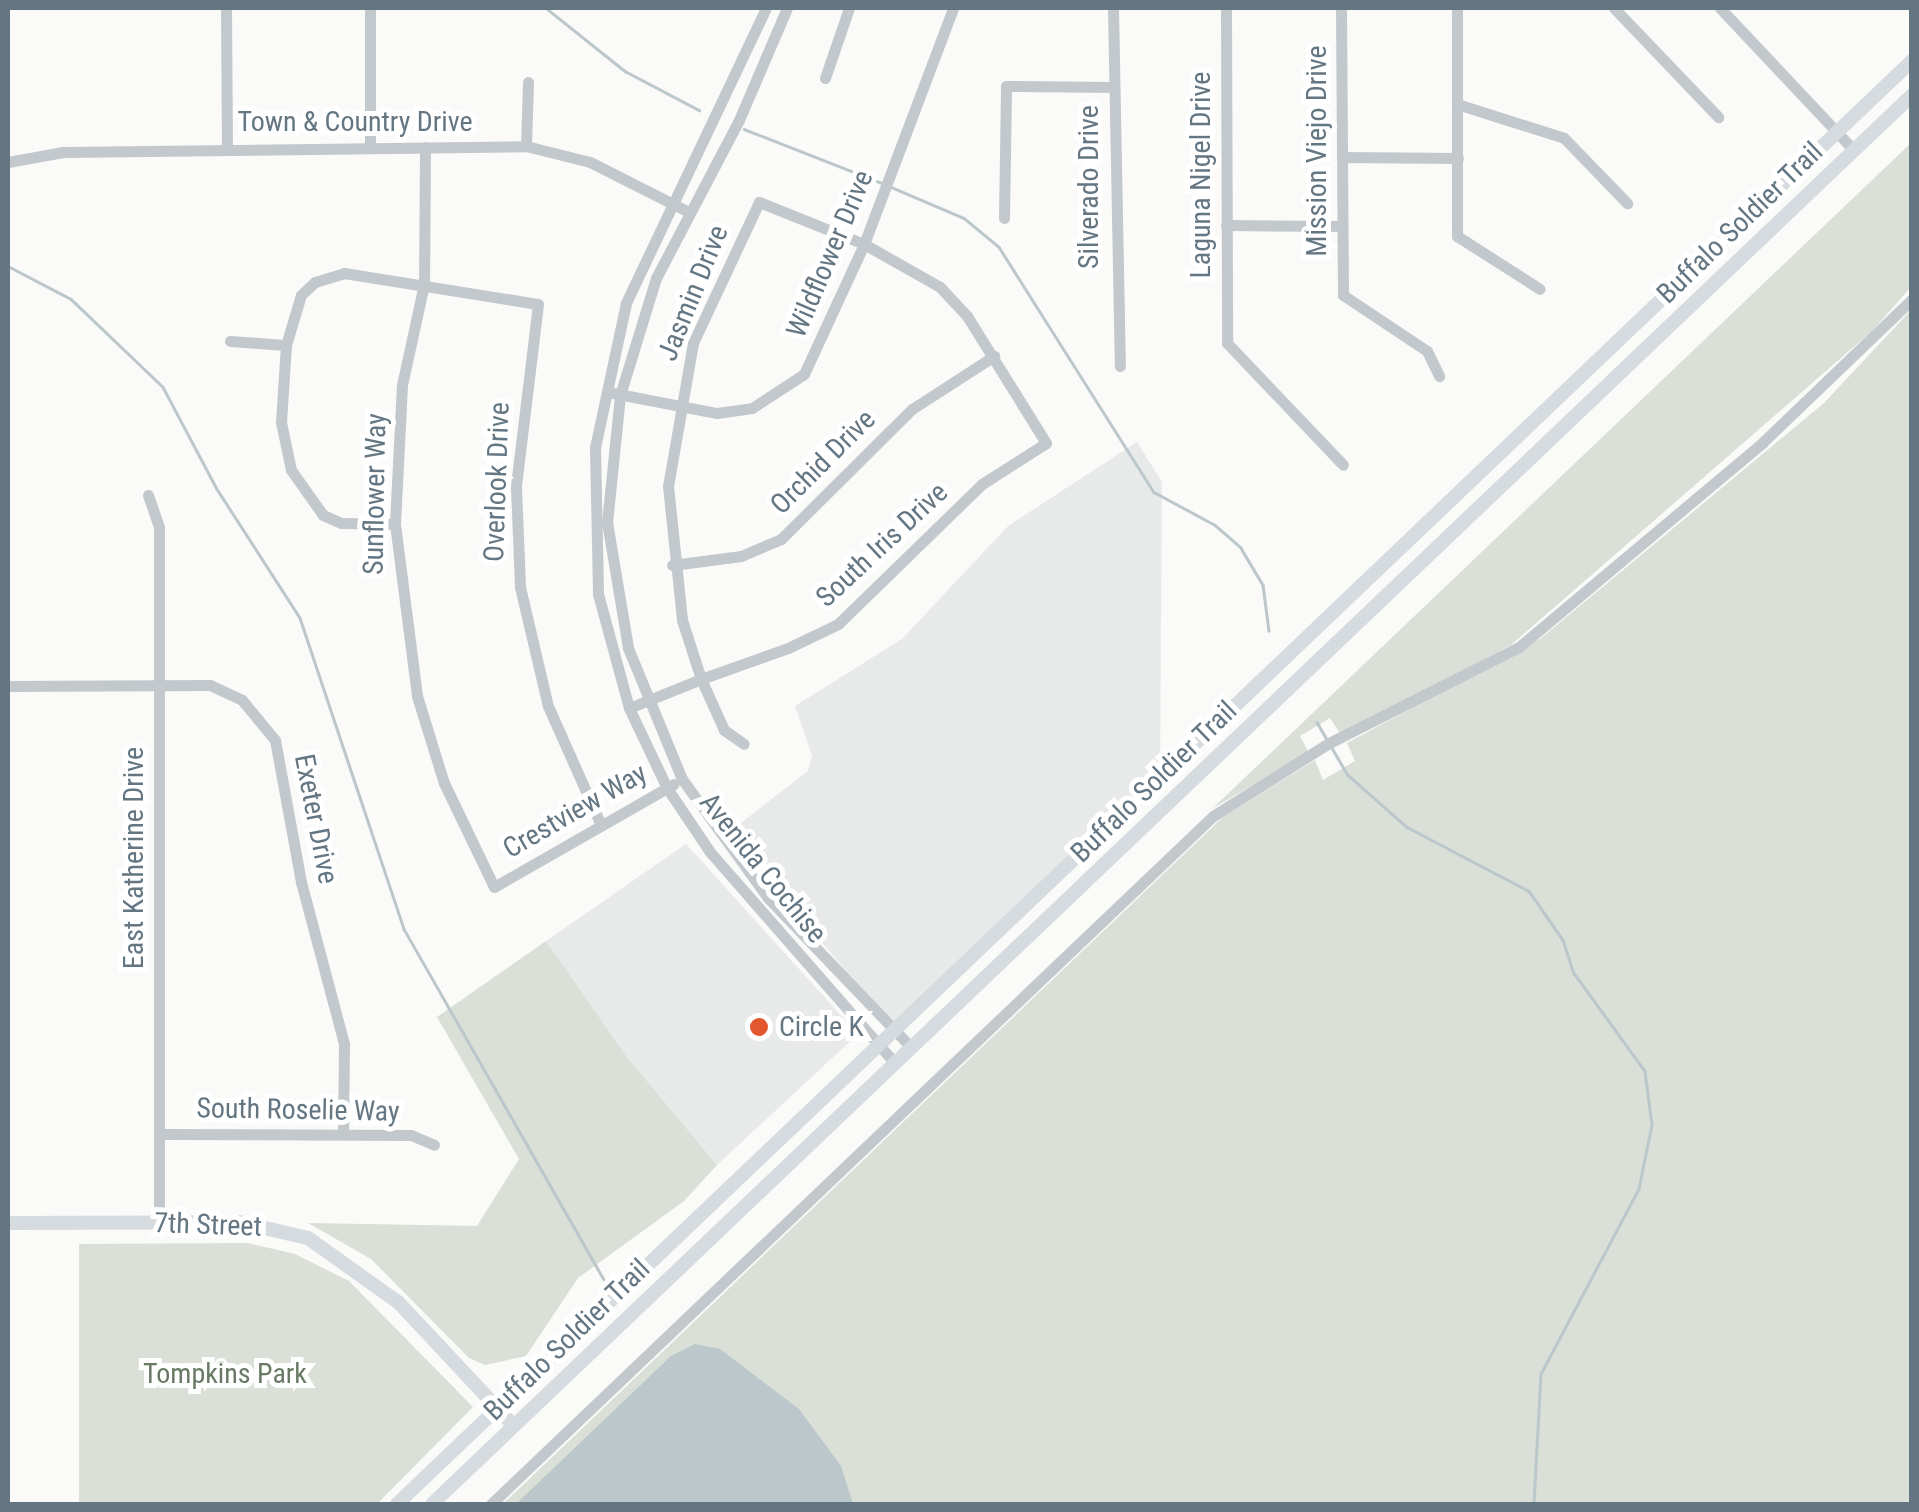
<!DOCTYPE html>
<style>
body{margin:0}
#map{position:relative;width:1919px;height:1512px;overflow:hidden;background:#fafaf8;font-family:"Roboto Condensed",sans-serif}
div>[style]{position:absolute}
.built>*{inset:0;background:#e8e9e9}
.green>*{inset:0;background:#dadfd7}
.water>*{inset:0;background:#bbc7cb}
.stream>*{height:2.5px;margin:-1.25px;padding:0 1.25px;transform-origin:1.25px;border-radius:1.25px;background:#bbc7cb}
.minor>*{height:11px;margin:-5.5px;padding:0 5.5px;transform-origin:5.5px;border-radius:5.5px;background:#c3c8cc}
.major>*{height:14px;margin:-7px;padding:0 7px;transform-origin:7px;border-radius:7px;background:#d6dbdf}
.dots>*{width:28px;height:28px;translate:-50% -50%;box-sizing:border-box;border:5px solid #fff;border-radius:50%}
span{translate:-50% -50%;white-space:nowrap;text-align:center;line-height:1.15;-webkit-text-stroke:10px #fff;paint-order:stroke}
.street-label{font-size:28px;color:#657683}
.poi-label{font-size:28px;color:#657683}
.left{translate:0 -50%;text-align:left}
.park-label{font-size:28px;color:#687a64}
.frame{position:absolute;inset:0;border:10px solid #657683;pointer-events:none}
</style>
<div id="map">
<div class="built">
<i style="clip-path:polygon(1137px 442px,1162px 482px,1160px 776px,894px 1028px,729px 832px,808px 771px,812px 756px,795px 706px,902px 639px,1008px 526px)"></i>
<i style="clip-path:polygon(686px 844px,858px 1034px,717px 1165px,627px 1057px,546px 941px)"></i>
</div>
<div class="green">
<i style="clip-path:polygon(1911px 143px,1911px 287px,1872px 331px,1511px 645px,1341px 735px,1330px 718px,1300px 736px,1309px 753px,1213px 808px)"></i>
<i style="clip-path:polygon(1911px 310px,1911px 1504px,503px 1504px,1223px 817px,1315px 760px,1323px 780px,1355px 761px,1347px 743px,1540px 639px,1824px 403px)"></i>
<i style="clip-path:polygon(546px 941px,627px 1057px,717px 1165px,684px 1201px,578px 1278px,526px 1356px,485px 1365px,469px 1358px,371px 1259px,308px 1223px,477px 1226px,519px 1159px,437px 1017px)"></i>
<i style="clip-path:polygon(247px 1243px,295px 1254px,349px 1281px,473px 1407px,377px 1504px,79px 1504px,79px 1244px)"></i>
</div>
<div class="water">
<i style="clip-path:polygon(695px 1344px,720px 1349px,799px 1409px,841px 1466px,853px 1504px,516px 1504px,671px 1356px)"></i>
</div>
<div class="stream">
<i style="left:546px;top:8px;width:101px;rotate:38.6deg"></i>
<i style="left:625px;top:71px;width:84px;rotate:27.8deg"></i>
<i style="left:744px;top:129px;width:150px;rotate:21.4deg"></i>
<i style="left:891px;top:187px;width:79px;rotate:23deg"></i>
<i style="left:964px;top:218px;width:45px;rotate:39.6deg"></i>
<i style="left:999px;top:247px;width:290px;rotate:57.7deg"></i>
<i style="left:1154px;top:492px;width:69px;rotate:28.4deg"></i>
<i style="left:1215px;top:525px;width:35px;rotate:41deg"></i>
<i style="left:1241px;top:548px;width:43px;rotate:59.3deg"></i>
<i style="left:1263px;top:585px;width:46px;rotate:82.6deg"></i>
<i style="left:8px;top:266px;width:71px;rotate:27.6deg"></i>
<i style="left:71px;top:299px;width:127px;rotate:43.7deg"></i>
<i style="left:163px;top:387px;width:115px;rotate:62.1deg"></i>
<i style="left:217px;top:489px;width:153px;rotate:57.2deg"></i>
<i style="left:300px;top:618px;width:328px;rotate:71.5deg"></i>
<i style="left:404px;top:929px;width:403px;rotate:60.3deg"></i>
<i style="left:1317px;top:722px;width:20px;rotate:60deg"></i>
<i style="left:1331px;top:746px;width:34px;rotate:60deg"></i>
<i style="left:1348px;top:775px;width:79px;rotate:41.4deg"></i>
<i style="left:1407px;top:827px;width:138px;rotate:27.7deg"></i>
<i style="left:1529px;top:891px;width:60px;rotate:55.2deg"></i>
<i style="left:1563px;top:940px;width:35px;rotate:72deg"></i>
<i style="left:1574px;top:973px;width:121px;rotate:54.1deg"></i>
<i style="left:1645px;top:1071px;width:54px;rotate:82.6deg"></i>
<i style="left:1652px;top:1125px;width:65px;rotate:101.5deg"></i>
<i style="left:1639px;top:1189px;width:209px;rotate:117.9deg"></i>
<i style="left:1541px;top:1374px;width:130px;rotate:93.1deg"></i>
</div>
<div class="minor">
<i style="left:226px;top:8px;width:140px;rotate:89.6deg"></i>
<i style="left:370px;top:8px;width:140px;rotate:90deg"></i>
<i style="left:766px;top:8px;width:327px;rotate:115.4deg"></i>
<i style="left:626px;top:303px;width:148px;rotate:102.1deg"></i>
<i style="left:595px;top:448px;width:146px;rotate:88.8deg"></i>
<i style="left:598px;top:594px;width:118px;rotate:74.8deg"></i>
<i style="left:629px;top:708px;width:89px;rotate:64.6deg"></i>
<i style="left:667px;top:788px;width:77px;rotate:56.1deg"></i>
<i style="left:710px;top:852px;width:278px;rotate:48.8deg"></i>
<i style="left:787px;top:8px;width:122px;rotate:113.2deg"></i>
<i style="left:739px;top:120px;width:178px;rotate:117.7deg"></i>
<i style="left:656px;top:278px;width:122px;rotate:107.1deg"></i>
<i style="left:620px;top:395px;width:128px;rotate:95.8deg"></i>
<i style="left:607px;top:522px;width:128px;rotate:80.5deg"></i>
<i style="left:628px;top:648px;width:142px;rotate:67.6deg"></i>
<i style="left:682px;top:779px;width:147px;rotate:54.1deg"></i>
<i style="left:768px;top:898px;width:204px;rotate:46.2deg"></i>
<i style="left:1113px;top:8px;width:358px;rotate:88.9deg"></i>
<i style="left:1226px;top:8px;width:335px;rotate:89.8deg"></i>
<i style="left:1227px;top:343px;width:168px;rotate:46.4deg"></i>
<i style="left:1341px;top:8px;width:287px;rotate:89.6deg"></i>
<i style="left:1343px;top:295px;width:101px;rotate:33.7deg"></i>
<i style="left:1427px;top:351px;width:28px;rotate:64deg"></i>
<i style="left:1457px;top:8px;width:228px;rotate:90deg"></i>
<i style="left:1457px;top:236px;width:98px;rotate:32.6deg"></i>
<i style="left:1614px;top:8px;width:151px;rotate:46.3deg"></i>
<i style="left:1720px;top:8px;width:195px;rotate:46.7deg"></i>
<i style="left:825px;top:78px;width:74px;rotate:-71.1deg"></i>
<i style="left:1457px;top:104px;width:112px;rotate:17.6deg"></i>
<i style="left:1564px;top:138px;width:91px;rotate:45.9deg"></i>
<i style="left:526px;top:146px;width:64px;rotate:-88.2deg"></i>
<i style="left:425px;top:147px;width:137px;rotate:90.4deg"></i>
<i style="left:424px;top:284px;width:103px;rotate:102.3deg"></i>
<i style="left:402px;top:385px;width:139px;rotate:92.9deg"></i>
<i style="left:395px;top:524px;width:173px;rotate:82.7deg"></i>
<i style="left:417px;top:696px;width:91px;rotate:72.8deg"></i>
<i style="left:444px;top:783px;width:115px;rotate:64.3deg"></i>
<i style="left:494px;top:887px;width:207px;rotate:-29.8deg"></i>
<i style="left:1342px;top:157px;width:116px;rotate:0.5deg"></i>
<i style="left:8px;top:162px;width:56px;rotate:-10.3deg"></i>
<i style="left:63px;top:152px;width:463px;rotate:-0.7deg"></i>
<i style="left:526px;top:146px;width:66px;rotate:14deg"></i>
<i style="left:590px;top:162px;width:111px;rotate:26.8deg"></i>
<i style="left:1004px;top:218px;width:132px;rotate:-89.1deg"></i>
<i style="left:1006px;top:86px;width:107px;rotate:0.5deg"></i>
<i style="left:1226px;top:225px;width:116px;rotate:0.5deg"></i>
<i style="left:230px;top:341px;width:56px;rotate:4.1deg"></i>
<i style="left:613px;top:393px;width:106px;rotate:10.9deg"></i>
<i style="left:717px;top:413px;width:35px;rotate:-8deg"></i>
<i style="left:752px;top:408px;width:62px;rotate:-33.2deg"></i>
<i style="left:804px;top:374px;width:143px;rotate:-65.2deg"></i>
<i style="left:864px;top:244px;width:252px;rotate:-69.3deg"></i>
<i style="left:148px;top:495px;width:34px;rotate:71deg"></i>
<i style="left:159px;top:527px;width:696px;rotate:90deg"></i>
<i style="left:395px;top:524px;width:54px;rotate:-178.9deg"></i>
<i style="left:341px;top:523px;width:20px;rotate:-156deg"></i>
<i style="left:323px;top:515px;width:55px;rotate:-125.4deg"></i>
<i style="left:291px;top:470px;width:49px;rotate:-101.8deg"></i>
<i style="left:281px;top:422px;width:77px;rotate:-86.3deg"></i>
<i style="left:286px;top:345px;width:52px;rotate:-73.3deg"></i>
<i style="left:301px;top:295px;width:19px;rotate:-43deg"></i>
<i style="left:315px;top:282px;width:30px;rotate:-17deg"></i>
<i style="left:344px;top:273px;width:196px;rotate:9.1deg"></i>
<i style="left:538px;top:304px;width:184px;rotate:96.9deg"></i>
<i style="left:516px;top:487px;width:100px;rotate:87.7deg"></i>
<i style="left:520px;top:587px;width:122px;rotate:76.8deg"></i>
<i style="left:548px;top:706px;width:128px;rotate:66deg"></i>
<i style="left:672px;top:565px;width:70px;rotate:-7.4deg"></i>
<i style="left:741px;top:556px;width:43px;rotate:-23deg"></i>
<i style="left:781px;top:539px;width:185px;rotate:-44.8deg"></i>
<i style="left:912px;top:409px;width:98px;rotate:-32.9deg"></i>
<i style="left:8px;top:686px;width:202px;rotate:-0.3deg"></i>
<i style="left:210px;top:685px;width:35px;rotate:25deg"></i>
<i style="left:242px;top:700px;width:52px;rotate:50.5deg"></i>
<i style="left:275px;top:740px;width:144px;rotate:79.6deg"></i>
<i style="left:301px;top:882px;width:168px;rotate:75.1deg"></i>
<i style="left:344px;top:1044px;width:89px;rotate:90.6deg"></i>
<i style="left:629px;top:708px;width:78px;rotate:-21.9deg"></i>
<i style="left:701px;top:679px;width:92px;rotate:-19.6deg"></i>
<i style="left:788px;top:648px;width:55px;rotate:-25.6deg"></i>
<i style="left:838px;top:624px;width:201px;rotate:-44.2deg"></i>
<i style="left:982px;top:484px;width:76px;rotate:-32.6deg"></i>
<i style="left:1046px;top:443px;width:150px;rotate:-121.9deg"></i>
<i style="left:967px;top:316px;width:40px;rotate:-133deg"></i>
<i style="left:940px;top:287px;width:87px;rotate:-150.5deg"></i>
<i style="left:864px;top:244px;width:113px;rotate:-158.2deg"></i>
<i style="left:759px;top:202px;width:156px;rotate:115.1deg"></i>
<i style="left:693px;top:343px;width:145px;rotate:99.9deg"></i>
<i style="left:668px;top:486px;width:135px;rotate:84deg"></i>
<i style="left:682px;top:620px;width:62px;rotate:72.1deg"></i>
<i style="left:701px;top:679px;width:56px;rotate:65.7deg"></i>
<i style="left:724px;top:730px;width:24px;rotate:35deg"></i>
<i style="left:159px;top:1134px;width:252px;rotate:0.2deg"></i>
<i style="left:411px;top:1135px;width:25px;rotate:23deg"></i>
<i style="left:491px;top:1504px;width:997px;rotate:-43.62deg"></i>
<i style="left:1213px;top:816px;width:137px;rotate:-32.2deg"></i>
<i style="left:1329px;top:743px;width:213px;rotate:-26.8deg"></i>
<i style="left:1519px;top:647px;width:319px;rotate:-40deg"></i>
<i style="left:1763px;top:442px;width:207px;rotate:-43.8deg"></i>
</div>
<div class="major">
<i style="left:8px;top:1223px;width:231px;rotate:-0.2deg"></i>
<i style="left:239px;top:1222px;width:71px;rotate:13.1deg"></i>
<i style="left:308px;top:1238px;width:112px;rotate:35.5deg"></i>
<i style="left:399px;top:1303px;width:167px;rotate:46.9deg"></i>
<i style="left:397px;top:1504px;width:2092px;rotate:-43.61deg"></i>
<i style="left:432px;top:1504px;width:2043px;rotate:-43.59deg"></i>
</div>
<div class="dots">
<i style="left:759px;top:1027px;background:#e4572e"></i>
</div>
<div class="street-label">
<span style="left:355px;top:122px">Town &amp; Country Drive</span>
<span style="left:1317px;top:151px;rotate:-90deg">Mission Viejo Drive</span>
<span style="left:1201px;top:175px;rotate:-90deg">Laguna Nigel Drive</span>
<span style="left:1089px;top:187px;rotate:-90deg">Silverado Drive</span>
<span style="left:1740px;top:223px;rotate:-44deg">Buffalo Soldier Trail</span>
<span style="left:830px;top:254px;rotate:-67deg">Wildflower Drive</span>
<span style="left:693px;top:293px;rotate:-68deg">Jasmin Drive</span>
<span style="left:823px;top:462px;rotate:-45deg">Orchid Drive</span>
<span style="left:497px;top:482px;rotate:-88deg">Overlook Drive</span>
<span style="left:375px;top:494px;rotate:-89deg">Sunflower Way</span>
<span style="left:882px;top:545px;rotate:-43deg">South Iris Drive</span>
<span style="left:1154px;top:782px;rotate:-44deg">Buffalo Soldier Trail</span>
<span style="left:575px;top:811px;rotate:-30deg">Crestview Way</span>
<span style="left:316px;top:819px;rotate:79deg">Exeter Drive</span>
<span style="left:134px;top:858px;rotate:-90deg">East Katherine Drive</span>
<span style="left:763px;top:868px;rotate:51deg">Avenida Cochise</span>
<span style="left:298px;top:1110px;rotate:1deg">South Roselie Way</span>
<span style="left:208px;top:1225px;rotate:2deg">7th Street</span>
<span style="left:567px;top:1340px;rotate:-44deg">Buffalo Soldier Trail</span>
</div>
<div class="poi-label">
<span class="left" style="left:779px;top:1027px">Circle K</span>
</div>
<div class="park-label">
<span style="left:225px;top:1374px">Tompkins Park</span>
</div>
<div class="frame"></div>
</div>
